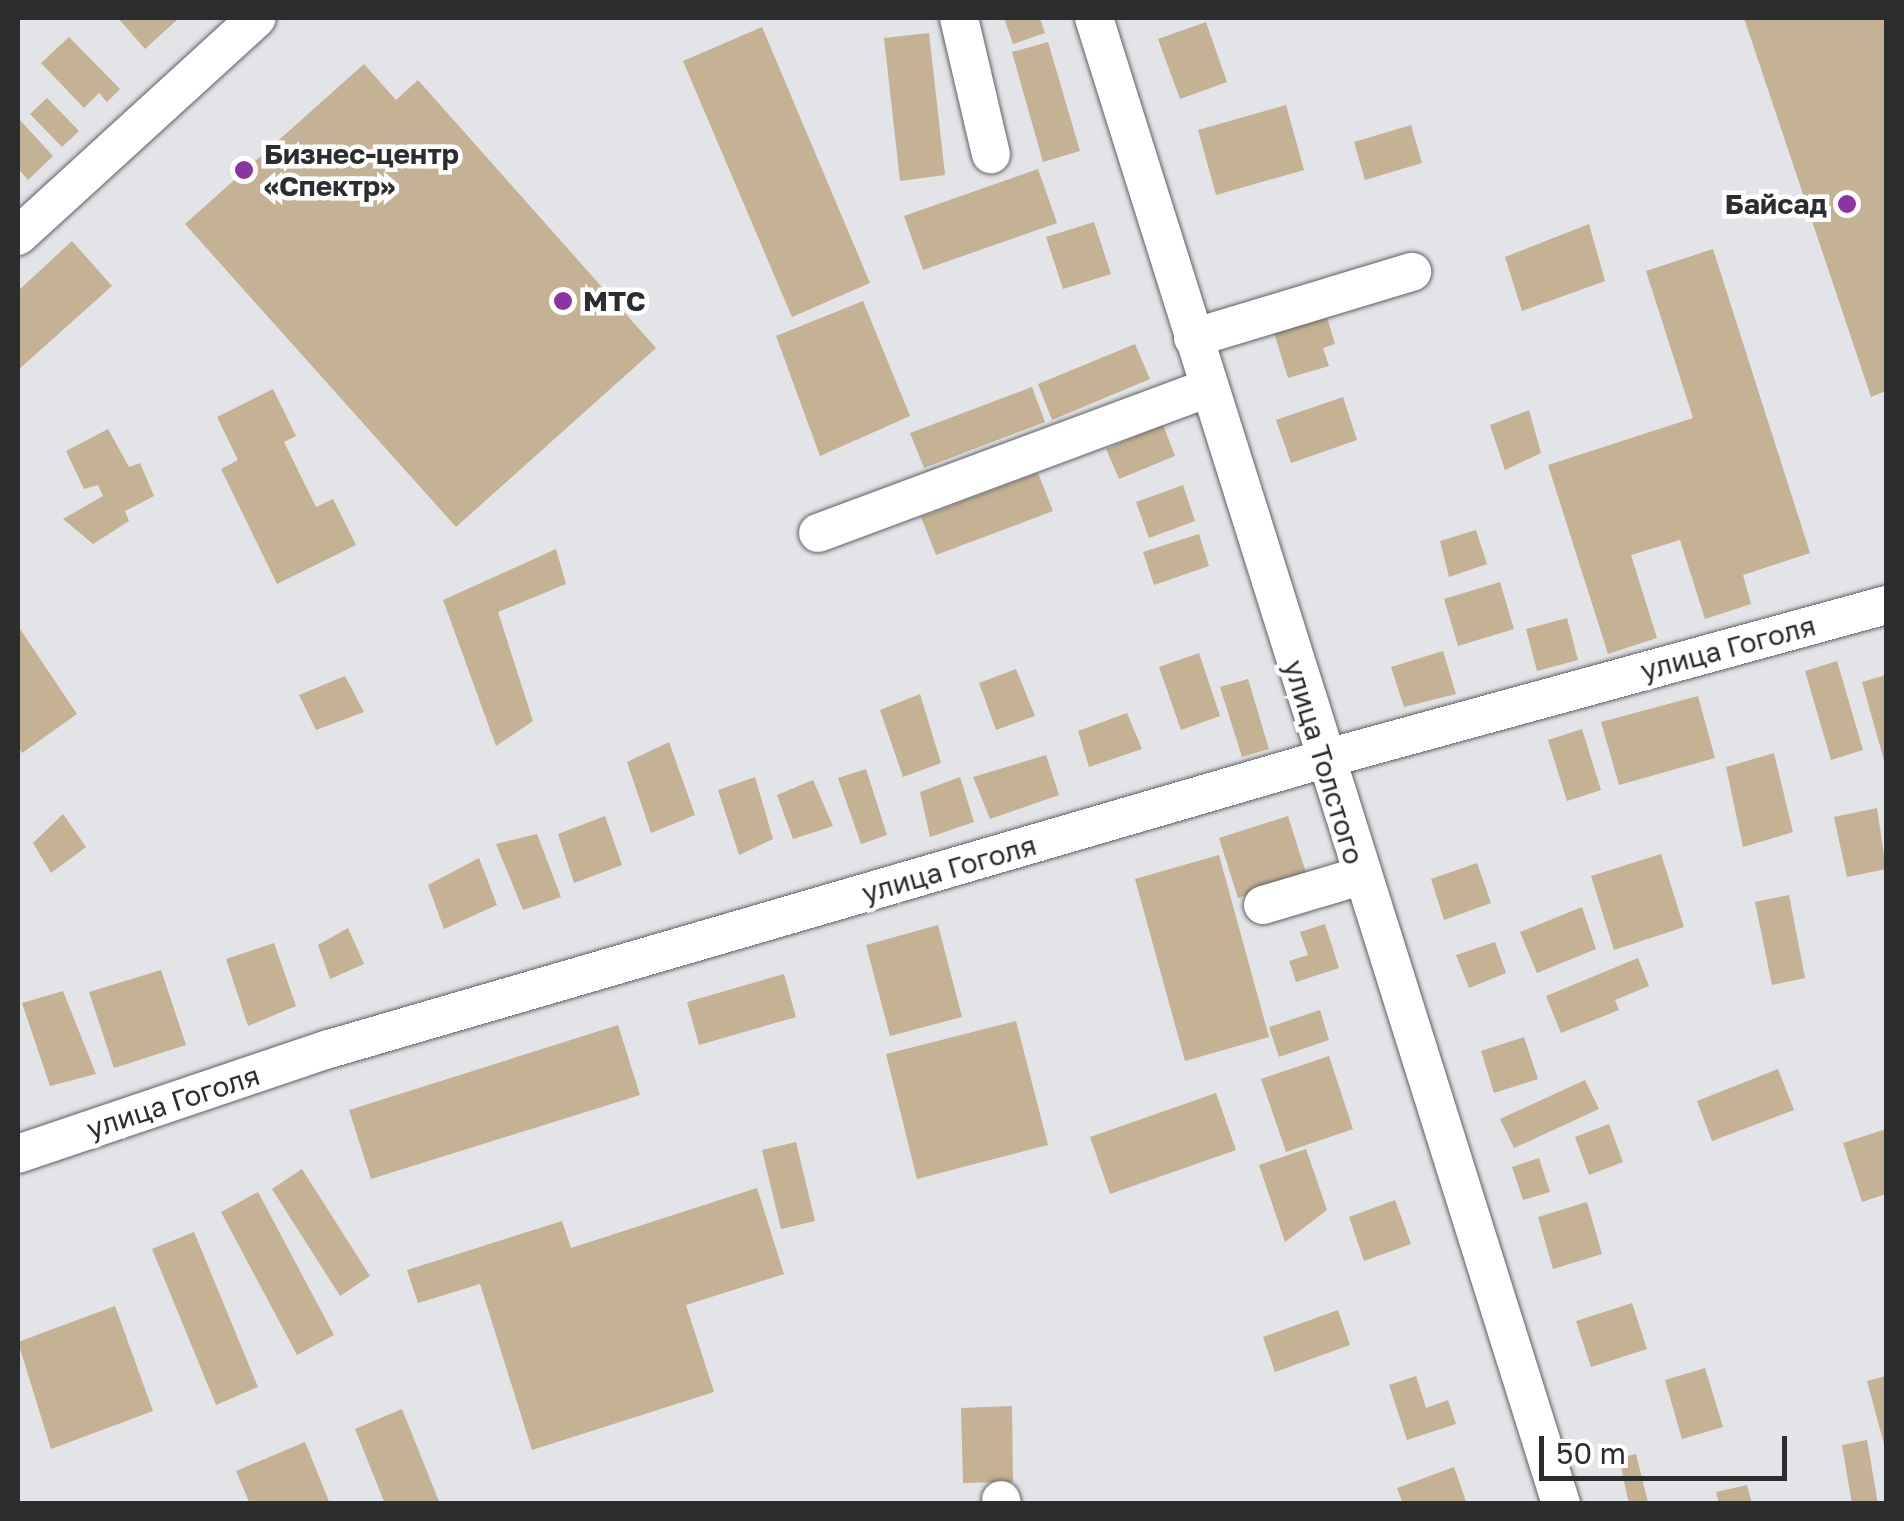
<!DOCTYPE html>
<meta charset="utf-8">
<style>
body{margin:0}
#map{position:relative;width:1904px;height:1521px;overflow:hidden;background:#e3e4e8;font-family:"Golos Text",sans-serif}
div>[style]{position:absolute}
.building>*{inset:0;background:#c5b193}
.roads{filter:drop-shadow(0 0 2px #5f6064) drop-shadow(0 0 2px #5f6064)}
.minor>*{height:38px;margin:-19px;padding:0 19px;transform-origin:19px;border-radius:19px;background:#fff}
.dots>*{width:28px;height:28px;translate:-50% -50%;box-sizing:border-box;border:5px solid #fff;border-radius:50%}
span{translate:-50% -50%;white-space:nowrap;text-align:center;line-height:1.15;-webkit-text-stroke:9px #fff;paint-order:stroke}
.poi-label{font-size:28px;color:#2c2d2e;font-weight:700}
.left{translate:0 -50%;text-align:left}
.right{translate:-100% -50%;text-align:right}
.street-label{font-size:28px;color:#2c2d2e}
.frame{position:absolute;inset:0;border:20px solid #2c2d2e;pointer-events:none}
.scale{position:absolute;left:1539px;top:1436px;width:248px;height:45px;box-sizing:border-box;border:5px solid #2c2d2e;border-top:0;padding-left:12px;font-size:30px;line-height:35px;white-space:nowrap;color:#2c2d2e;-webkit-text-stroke:8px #fff;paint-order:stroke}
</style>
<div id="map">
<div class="building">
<i style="clip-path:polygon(118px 18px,179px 18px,145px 49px)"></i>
<i style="clip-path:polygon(1004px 18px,1040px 18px,1045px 33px,1013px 44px)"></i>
<i style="clip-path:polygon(1744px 18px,1886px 18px,1886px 391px,1871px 397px)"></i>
<i style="clip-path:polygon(1206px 22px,1227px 82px,1180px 99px,1158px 39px)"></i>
<i style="clip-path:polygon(762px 27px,870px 283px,792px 317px,683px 61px)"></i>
<i style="clip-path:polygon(929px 33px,945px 175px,900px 181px,884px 38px)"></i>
<i style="clip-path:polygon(69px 37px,120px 89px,107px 102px,99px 93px,84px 108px,41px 63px)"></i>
<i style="clip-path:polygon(1048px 42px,1080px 151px,1043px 162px,1012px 52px)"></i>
<i style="clip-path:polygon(364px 64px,396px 100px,418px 80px,656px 348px,456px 527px,185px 224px)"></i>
<i style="clip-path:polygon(47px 98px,79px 131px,62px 147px,30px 114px)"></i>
<i style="clip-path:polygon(1286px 105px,1304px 170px,1216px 195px,1198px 130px)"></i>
<i style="clip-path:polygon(18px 118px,53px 156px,28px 180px,18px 168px)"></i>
<i style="clip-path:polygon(1411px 125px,1422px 163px,1365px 180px,1354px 142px)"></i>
<i style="clip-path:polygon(1038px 169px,1057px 223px,923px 270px,904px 216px)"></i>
<i style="clip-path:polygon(1094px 222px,1111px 274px,1063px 289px,1046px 237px)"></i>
<i style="clip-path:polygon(1589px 224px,1605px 281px,1522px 311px,1505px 257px)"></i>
<i style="clip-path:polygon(72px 241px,112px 286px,18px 370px,18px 291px)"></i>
<i style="clip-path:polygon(1713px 249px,1810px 553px,1743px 575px,1751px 604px,1705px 619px,1680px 540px,1631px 555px,1657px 638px,1608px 654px,1548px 465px,1693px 418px,1646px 271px)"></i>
<i style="clip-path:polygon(863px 301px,910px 416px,820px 456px,776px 336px)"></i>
<i style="clip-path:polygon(1324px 307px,1335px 344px,1323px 348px,1329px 366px,1288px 378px,1271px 323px)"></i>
<i style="clip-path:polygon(1135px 344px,1150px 379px,1052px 420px,1038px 384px)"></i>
<i style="clip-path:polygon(1032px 387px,1045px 422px,924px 468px,910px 433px)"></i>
<i style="clip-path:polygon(273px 389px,296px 436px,284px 442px,316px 507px,333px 499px,356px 545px,277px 584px,221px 469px,238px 460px,217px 417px)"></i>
<i style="clip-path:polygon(1343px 397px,1357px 440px,1291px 463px,1276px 420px)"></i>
<i style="clip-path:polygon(1529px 410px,1541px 453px,1505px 470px,1490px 425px)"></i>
<i style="clip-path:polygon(1163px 425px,1175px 456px,1119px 479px,1106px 449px)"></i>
<i style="clip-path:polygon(108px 429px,129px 467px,140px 463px,154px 496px,125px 511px,129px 521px,93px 544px,63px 519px,103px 496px,98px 485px,84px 489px,66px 451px)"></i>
<i style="clip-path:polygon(1038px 473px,1053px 511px,936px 555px,921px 517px)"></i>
<i style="clip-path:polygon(1183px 485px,1195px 521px,1149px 538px,1136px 502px)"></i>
<i style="clip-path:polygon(1476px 530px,1487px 564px,1449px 577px,1440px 541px)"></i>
<i style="clip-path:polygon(1199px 534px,1209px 566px,1154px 585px,1143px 552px)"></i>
<i style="clip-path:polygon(556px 549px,566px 584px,498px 612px,533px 721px,496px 746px,443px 600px)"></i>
<i style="clip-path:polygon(1500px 582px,1514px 629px,1458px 646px,1444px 599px)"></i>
<i style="clip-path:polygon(1567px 618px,1578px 660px,1537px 671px,1526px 629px)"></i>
<i style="clip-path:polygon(18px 626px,77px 714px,22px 753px,18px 746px)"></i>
<i style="clip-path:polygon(1443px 651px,1456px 694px,1404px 707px,1391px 667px)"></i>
<i style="clip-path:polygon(1199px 653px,1220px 716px,1181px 730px,1159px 667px)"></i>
<i style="clip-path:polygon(1837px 661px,1863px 750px,1831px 760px,1805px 671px)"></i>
<i style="clip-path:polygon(1016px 669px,1035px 716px,996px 730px,979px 683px)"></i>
<i style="clip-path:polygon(1886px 675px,1886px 764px,1885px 764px,1862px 682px)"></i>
<i style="clip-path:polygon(345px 676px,364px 712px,316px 730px,299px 695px)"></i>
<i style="clip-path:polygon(1248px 679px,1269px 749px,1242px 757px,1220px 687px)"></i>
<i style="clip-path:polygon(920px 694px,941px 763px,903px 777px,880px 710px)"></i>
<i style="clip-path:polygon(1698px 696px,1715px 758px,1619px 785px,1601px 722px)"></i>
<i style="clip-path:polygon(1127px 713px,1142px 749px,1089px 767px,1078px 731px)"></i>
<i style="clip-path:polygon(1582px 729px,1601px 790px,1567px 801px,1548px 740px)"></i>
<i style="clip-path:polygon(669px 742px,695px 815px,651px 833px,627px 762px)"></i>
<i style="clip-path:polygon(1774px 753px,1793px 832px,1743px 847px,1726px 767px)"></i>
<i style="clip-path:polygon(1046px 755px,1059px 795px,990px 819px,973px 777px)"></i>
<i style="clip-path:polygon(866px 769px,887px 835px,861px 844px,838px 778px)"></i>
<i style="clip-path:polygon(755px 777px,773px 839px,739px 855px,718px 790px)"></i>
<i style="clip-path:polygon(960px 777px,974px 822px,930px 837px,920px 792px)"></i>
<i style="clip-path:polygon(813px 780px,833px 826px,793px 839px,777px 795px)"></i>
<i style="clip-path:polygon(1877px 808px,1886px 869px,1847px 877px,1834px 817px)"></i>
<i style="clip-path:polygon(63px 814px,86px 847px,51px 873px,33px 843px)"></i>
<i style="clip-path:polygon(605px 816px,622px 865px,574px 883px,558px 834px)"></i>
<i style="clip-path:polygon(1288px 816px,1307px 876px,1238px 898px,1219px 838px)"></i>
<i style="clip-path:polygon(537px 834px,561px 897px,523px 910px,496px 844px)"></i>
<i style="clip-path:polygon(1661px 854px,1684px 927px,1614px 950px,1591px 876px)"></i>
<i style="clip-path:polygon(1219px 855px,1269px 1037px,1185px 1061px,1135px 879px)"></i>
<i style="clip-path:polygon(479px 858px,497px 905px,444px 929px,428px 885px)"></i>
<i style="clip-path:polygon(1477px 863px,1491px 903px,1444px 920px,1431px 879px)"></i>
<i style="clip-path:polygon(1789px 895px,1805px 978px,1772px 985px,1755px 902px)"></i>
<i style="clip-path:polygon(1582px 907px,1596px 949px,1537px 973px,1520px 932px)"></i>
<i style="clip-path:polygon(1325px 924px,1339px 968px,1296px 982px,1289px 961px,1308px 955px,1300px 932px)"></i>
<i style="clip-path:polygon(938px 925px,962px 1017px,890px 1036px,866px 945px)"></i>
<i style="clip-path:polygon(348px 928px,364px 964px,330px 979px,318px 945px)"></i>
<i style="clip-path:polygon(1495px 942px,1506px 973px,1469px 988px,1456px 955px)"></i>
<i style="clip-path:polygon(274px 943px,296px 1006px,248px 1026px,226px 959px)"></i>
<i style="clip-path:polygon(1638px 958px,1649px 986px,1615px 1000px,1619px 1010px,1561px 1033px,1546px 996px)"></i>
<i style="clip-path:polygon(161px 970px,186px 1045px,114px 1068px,89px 992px)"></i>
<i style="clip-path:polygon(784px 974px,796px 1017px,699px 1045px,687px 1002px)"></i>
<i style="clip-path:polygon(63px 991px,96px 1074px,50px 1086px,22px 1003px)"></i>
<i style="clip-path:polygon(1320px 1010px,1329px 1040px,1279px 1057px,1269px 1027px)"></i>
<i style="clip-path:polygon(1016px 1021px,1048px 1145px,917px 1179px,886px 1054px)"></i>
<i style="clip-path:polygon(618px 1025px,640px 1095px,371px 1179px,349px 1110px)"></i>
<i style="clip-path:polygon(1524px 1037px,1538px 1079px,1494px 1093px,1481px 1051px)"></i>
<i style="clip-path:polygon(1329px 1056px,1353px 1129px,1286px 1152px,1261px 1079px)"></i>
<i style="clip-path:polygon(1778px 1069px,1794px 1110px,1712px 1141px,1697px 1101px)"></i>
<i style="clip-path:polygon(1585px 1080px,1599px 1109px,1514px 1148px,1500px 1119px)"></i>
<i style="clip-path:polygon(1216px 1093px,1236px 1150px,1110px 1194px,1090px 1137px)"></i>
<i style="clip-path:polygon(1609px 1124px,1623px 1162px,1589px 1175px,1575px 1137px)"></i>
<i style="clip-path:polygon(1886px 1129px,1886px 1194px,1862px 1202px,1843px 1143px)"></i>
<i style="clip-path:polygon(796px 1142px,815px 1221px,781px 1229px,762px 1150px)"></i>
<i style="clip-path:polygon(1306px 1149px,1327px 1210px,1285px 1242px,1259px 1165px)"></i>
<i style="clip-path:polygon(1539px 1158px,1550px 1192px,1523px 1200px,1512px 1167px)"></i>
<i style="clip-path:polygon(302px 1169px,370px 1276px,340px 1296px,272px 1189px)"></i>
<i style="clip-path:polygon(757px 1188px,784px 1274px,686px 1305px,714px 1392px,532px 1450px,480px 1284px,418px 1303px,407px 1270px,562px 1221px,571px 1248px)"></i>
<i style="clip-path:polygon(258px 1192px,334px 1335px,297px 1355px,221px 1212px)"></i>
<i style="clip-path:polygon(1395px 1200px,1411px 1244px,1364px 1261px,1349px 1217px)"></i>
<i style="clip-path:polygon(1587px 1202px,1602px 1254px,1553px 1269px,1538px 1217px)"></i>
<i style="clip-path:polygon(194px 1232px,258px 1387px,216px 1405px,152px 1249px)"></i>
<i style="clip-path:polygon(1632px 1303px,1647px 1349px,1591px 1367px,1576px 1321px)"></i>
<i style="clip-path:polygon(115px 1306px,153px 1411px,51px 1449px,18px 1342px)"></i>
<i style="clip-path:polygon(1338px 1310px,1350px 1345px,1275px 1372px,1263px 1337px)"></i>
<i style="clip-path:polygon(1705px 1368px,1723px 1427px,1682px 1439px,1665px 1380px)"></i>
<i style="clip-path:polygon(1416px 1376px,1426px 1408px,1448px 1400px,1456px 1424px,1407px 1440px,1389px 1385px)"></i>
<i style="clip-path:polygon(1886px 1376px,1886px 1448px,1885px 1448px,1867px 1381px)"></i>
<i style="clip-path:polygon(1012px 1406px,1013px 1482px,963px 1483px,961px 1408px)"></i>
<i style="clip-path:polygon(402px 1409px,440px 1504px,385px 1504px,355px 1429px)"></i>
<i style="clip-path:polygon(1867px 1440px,1878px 1504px,1852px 1504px,1842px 1445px)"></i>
<i style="clip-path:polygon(305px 1442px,330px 1504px,250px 1504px,236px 1471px)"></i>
<i style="clip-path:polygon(1636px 1454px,1648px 1502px,1629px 1504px,1619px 1458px)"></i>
<i style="clip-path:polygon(1454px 1467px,1467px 1504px,1403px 1504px,1397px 1488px)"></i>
<i style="clip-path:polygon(1747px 1485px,1752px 1504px,1719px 1504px,1716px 1492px)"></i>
</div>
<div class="roads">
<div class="minor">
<i style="left:959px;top:18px;width:140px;rotate:76.8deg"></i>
<i style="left:1094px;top:18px;width:1558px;rotate:72.55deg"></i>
<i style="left:18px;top:236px;width:323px;rotate:-42.4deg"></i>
<i style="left:1193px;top:338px;width:229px;rotate:-16.8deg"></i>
<i style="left:818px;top:533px;width:416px;rotate:-20.4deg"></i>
<i style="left:1263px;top:905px;width:101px;rotate:-16.6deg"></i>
<i style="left:18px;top:1154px;width:328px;rotate:-18.7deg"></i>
<i style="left:329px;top:1049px;width:1036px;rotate:-16.25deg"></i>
<i style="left:1324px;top:759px;width:583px;rotate:-15.32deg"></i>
<i style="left:1001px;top:1500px;width:4px;rotate:76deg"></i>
</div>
</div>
<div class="dots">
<i style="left:244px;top:170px;background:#8a35a2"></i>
<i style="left:1847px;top:204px;background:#8a35a2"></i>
<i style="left:563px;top:301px;background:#8a35a2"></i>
</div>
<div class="poi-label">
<span class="left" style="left:264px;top:170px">Бизнес-центр<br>«Спектр»</span>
<span class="right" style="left:1827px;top:204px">Байсад</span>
<span class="left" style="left:583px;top:301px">МТС</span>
</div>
<div class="street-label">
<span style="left:1728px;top:648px;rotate:-15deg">улица Гоголя</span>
<span style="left:1324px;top:762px;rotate:73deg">улица Толстого</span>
<span style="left:949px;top:869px;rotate:-16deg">улица Гоголя</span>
<span style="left:173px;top:1102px;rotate:-18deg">улица Гоголя</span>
</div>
<div class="frame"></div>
<div class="scale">50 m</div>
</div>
